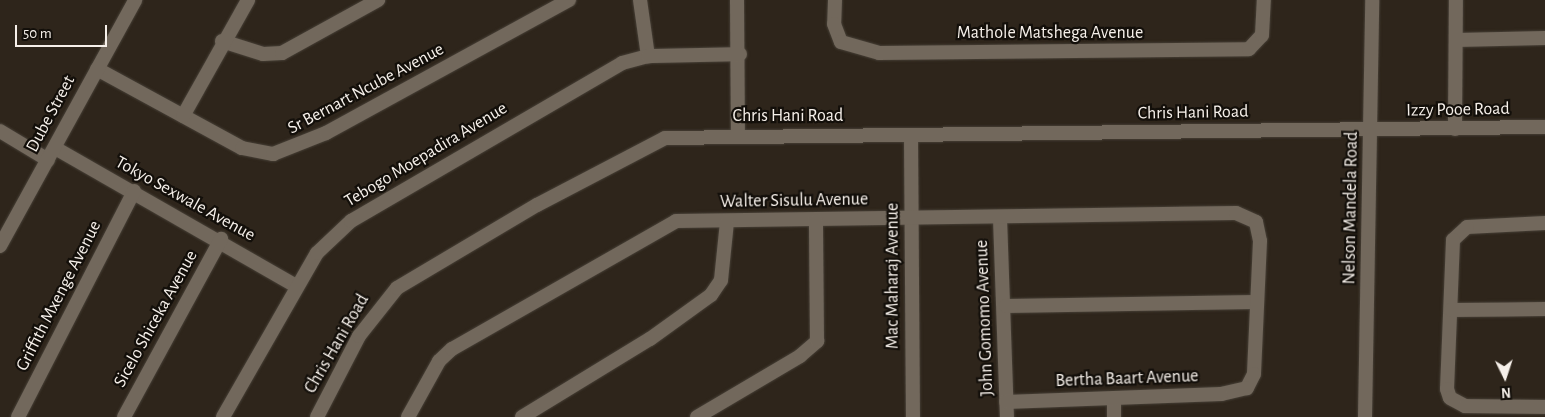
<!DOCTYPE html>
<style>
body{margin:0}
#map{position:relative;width:1545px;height:417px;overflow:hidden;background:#2e251b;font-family:"Alegreya Sans",sans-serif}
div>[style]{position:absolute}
.roads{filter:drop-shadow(0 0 1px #474037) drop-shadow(0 0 1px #474037)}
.minor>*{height:14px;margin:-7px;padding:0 7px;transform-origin:7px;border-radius:7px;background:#72685c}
span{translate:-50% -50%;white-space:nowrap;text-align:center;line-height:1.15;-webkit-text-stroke:4.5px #130f0a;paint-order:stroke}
.street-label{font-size:18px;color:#f6f0ea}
.north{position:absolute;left:1480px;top:352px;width:50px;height:50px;-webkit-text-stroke:4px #130f0a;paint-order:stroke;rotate:176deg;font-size:14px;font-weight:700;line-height:20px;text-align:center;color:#f6f0ea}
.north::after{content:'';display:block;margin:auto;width:18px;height:22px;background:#f6f0ea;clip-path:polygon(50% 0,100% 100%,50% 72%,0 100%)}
.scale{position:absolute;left:15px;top:25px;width:92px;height:22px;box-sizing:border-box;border:2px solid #f6f0ea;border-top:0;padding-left:6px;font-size:15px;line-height:18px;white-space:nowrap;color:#f6f0ea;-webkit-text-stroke:4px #130f0a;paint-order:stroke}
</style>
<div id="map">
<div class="roads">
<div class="minor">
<i style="left:640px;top:0;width:57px;rotate:81.9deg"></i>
<i style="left:737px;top:0;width:134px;rotate:89.6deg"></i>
<i style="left:835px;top:0;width:24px;rotate:92deg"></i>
<i style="left:834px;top:24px;width:19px;rotate:69deg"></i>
<i style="left:841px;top:42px;width:40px;rotate:16deg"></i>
<i style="left:879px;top:53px;width:370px;rotate:-0.6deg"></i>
<i style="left:1249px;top:49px;width:19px;rotate:-47deg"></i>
<i style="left:1262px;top:35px;width:35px;rotate:-87deg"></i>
<i style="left:1456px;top:40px;width:89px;rotate:-1.3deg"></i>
<i style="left:222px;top:41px;width:43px;rotate:17.6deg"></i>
<i style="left:263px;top:54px;width:19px;rotate:-3deg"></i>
<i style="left:282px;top:53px;width:110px;rotate:-28.9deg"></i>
<i style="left:97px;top:69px;width:165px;rotate:28.6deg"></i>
<i style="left:242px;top:148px;width:32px;rotate:11deg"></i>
<i style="left:273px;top:154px;width:57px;rotate:-21.6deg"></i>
<i style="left:326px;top:133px;width:277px;rotate:-28.7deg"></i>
<i style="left:183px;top:116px;width:133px;rotate:-60.7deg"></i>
<i style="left:1455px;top:129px;width:129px;rotate:-89.6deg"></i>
<i style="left:0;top:131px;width:56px;rotate:31.1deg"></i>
<i style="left:911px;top:136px;width:281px;rotate:89.6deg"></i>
<i style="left:55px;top:148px;width:278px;rotate:29.8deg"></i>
<i style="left:1000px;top:218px;width:199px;rotate:88deg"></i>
<i style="left:1545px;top:223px;width:78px;rotate:177.1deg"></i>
<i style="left:1467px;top:227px;width:19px;rotate:137deg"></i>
<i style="left:1453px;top:240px;width:149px;rotate:92.3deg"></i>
<i style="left:1447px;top:389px;width:9px;rotate:72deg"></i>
<i style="left:1450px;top:398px;width:17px;rotate:28deg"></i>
<i style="left:1465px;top:406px;width:80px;rotate:0.7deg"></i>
<i style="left:0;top:246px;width:281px;rotate:-61.2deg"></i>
<i style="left:1006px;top:306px;width:249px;rotate:-0.9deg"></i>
<i style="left:1451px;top:310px;width:94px;rotate:-0.6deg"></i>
<i style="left:1114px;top:398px;width:19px;rotate:90deg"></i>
<i style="left:18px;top:417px;width:254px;rotate:-62.8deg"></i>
<i style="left:124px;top:417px;width:203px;rotate:-61.4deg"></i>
<i style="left:223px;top:417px;width:189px;rotate:-60.2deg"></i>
<i style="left:317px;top:253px;width:47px;rotate:-43.3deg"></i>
<i style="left:351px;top:221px;width:314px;rotate:-30.2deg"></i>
<i style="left:622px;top:63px;width:27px;rotate:-15deg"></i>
<i style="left:648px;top:56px;width:92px;rotate:-1.2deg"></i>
<i style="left:317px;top:417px;width:91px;rotate:-62.6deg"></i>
<i style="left:359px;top:336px;width:61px;rotate:-51.6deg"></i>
<i style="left:397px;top:288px;width:163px;rotate:-30.7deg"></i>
<i style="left:537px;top:205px;width:144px;rotate:-27.6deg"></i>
<i style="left:665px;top:138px;width:880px;rotate:-0.72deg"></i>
<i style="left:408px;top:417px;width:64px;rotate:-61deg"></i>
<i style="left:439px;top:361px;width:18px;rotate:-43deg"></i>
<i style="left:452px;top:349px;width:258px;rotate:-29.7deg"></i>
<i style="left:676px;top:221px;width:560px;rotate:-0.82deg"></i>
<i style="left:1236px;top:213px;width:22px;rotate:24deg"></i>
<i style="left:1256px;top:222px;width:19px;rotate:78deg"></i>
<i style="left:1260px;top:241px;width:133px;rotate:92.6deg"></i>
<i style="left:1254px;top:374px;width:16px;rotate:117deg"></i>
<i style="left:1247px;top:388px;width:27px;rotate:167deg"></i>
<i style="left:1221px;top:394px;width:215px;rotate:177.9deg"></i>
<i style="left:522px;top:417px;width:150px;rotate:-31.4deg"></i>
<i style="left:650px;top:339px;width:75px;rotate:-35.8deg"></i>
<i style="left:711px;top:295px;width:18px;rotate:-56deg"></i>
<i style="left:721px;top:280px;width:58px;rotate:-84.1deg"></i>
<i style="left:697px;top:417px;width:120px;rotate:-30.6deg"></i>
<i style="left:800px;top:356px;width:23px;rotate:-41deg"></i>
<i style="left:817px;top:341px;width:120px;rotate:-90.5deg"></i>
<i style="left:1365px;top:417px;width:417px;rotate:-89deg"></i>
</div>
</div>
<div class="street-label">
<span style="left:1050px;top:33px">Mathole Matshega Avenue</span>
<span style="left:366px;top:89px;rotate:-28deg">Sr Bernart Ncube Avenue</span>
<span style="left:1458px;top:110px;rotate:-1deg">Izzy Pooe Road</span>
<span style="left:1193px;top:113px;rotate:-1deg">Chris Hani Road</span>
<span style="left:51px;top:114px;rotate:-62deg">Dube Street</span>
<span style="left:788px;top:116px">Chris Hani Road</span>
<span style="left:426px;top:155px;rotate:-31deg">Tebogo Moepadira Avenue</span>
<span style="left:185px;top:199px;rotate:29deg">Tokyo Sexwale Avenue</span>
<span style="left:794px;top:201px;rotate:-1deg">Walter Sisulu Avenue</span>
<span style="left:1351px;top:208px;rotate:-89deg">Nelson Mandela Road</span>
<span style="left:893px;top:276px;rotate:-90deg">Mac Maharaj Avenue</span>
<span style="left:59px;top:296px;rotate:-63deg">Griffith Mxenge Avenue</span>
<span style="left:985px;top:318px;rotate:-92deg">John Gomomo Avenue</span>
<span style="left:156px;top:319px;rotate:-61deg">Sicelo Shiceka Avenue</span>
<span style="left:337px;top:344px;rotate:-60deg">Chris Hani Road</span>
<span style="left:1127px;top:379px;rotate:-2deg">Bertha Baart Avenue</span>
</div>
<div class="north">N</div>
<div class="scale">50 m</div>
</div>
